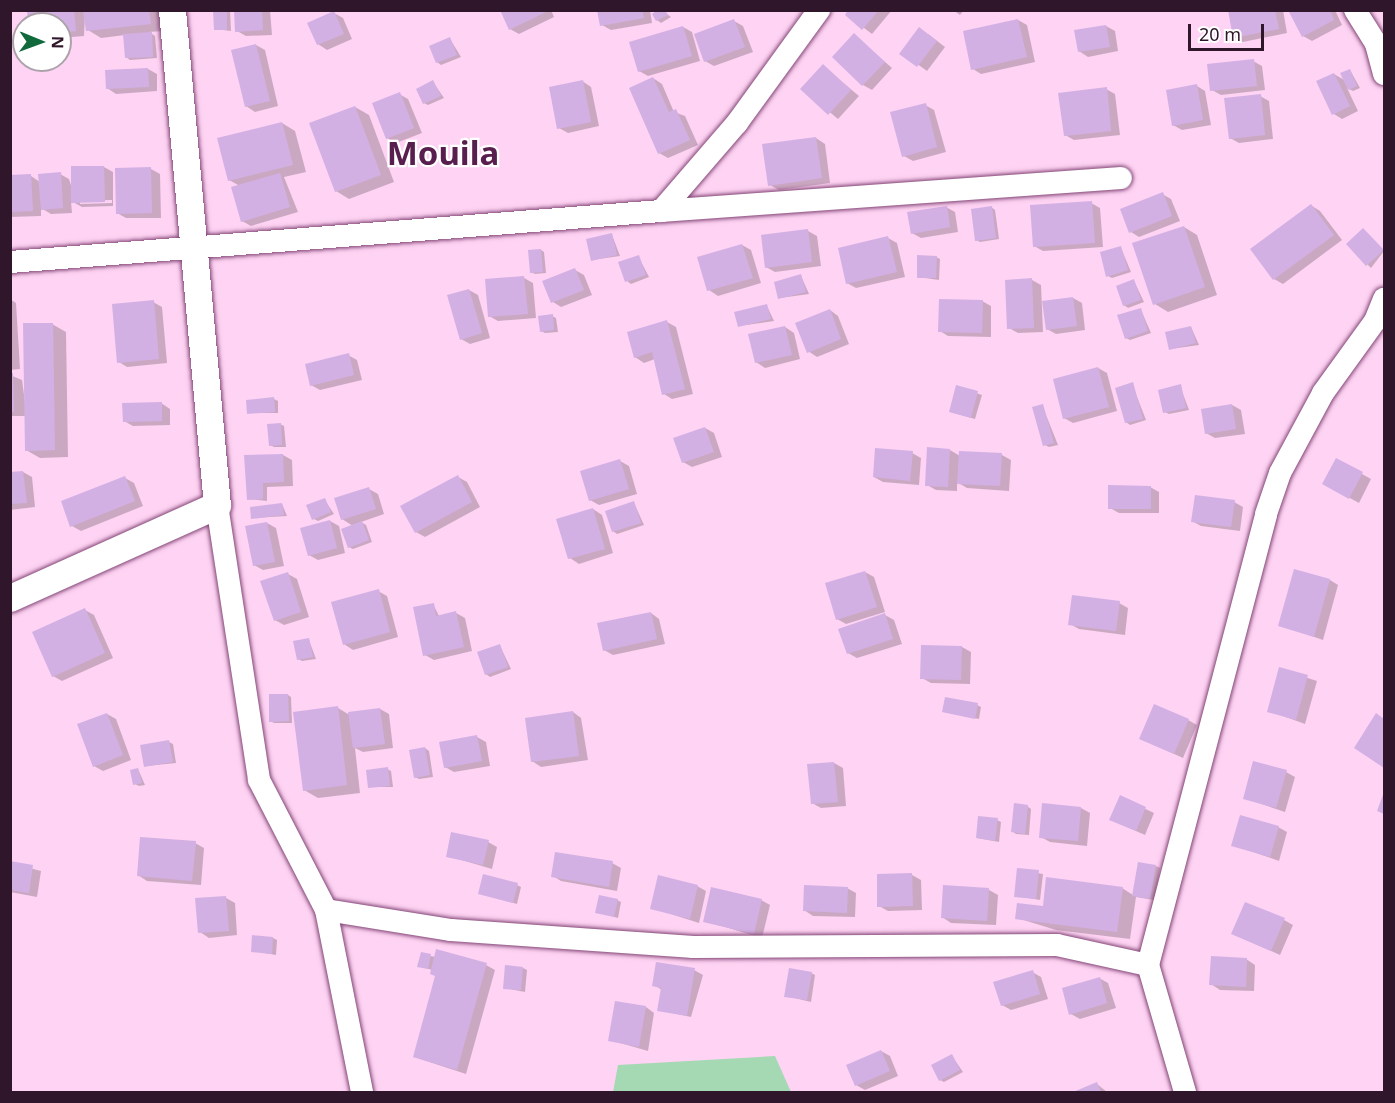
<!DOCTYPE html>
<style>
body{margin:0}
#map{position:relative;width:1395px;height:1103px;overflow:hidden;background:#fed3f3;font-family:"Noto Sans",sans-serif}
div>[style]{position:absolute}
.green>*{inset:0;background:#a4d9b4}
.shadow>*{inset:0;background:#0003}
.building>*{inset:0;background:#d3b0e4}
.roads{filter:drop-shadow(0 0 2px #824576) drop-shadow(0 0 2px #824576)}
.minor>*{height:22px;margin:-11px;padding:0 11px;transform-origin:11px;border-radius:11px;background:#fff}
.tertiary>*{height:27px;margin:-13.5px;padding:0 13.5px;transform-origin:13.5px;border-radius:13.5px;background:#fff}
span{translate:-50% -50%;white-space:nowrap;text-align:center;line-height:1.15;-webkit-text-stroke:4.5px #fff;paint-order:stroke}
.town-label{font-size:33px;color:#581f4e;font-weight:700}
.frame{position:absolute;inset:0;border:12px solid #2f162a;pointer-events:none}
.north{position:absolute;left:12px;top:12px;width:60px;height:60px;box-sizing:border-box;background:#fff;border:2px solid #aca2aa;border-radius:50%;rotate:91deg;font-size:16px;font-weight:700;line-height:24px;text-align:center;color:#2f162a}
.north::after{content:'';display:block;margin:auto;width:21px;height:27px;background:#116a3c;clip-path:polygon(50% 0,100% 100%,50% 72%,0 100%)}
.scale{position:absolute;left:1188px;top:24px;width:76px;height:27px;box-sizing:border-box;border:3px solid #2f162a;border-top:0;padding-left:8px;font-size:18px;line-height:21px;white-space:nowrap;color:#2f162a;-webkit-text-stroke:4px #fff;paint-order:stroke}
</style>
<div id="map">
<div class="green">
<i style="clip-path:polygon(775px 1056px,791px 1092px,613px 1092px,618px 1065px)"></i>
</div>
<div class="shadow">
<i style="clip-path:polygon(28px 10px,161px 10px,164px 31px,149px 32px,155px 36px,157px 58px,130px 60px,126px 57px,125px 35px,101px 38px,88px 30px,85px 14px,84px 36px,60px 38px,60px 24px,29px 24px)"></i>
<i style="clip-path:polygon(215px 10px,230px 10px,231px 31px,215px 29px)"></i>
<i style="clip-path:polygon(235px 10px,270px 10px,272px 35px,246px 36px,237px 31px)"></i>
<i style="clip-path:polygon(501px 10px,551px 10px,554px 17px,519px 34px,510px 29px)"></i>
<i style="clip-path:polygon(599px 10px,650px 10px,652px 23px,611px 30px,602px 25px)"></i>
<i style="clip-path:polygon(661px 10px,671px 17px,661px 23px,657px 20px)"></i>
<i style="clip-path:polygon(850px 10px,892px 10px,872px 34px,847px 15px)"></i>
<i style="clip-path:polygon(953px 10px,964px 10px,960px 15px)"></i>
<i style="clip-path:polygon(1229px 10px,1283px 10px,1287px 33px,1243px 42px,1234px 37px)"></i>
<i style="clip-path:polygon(1291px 10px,1335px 10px,1342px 25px,1312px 41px,1303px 36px)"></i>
<i style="clip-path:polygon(334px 13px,343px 18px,352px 39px,327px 50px,318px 44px)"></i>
<i style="clip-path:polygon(1018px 20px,1027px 25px,1035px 62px,981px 74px,973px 69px)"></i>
<i style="clip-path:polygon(734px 21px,743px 26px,753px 52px,714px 66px,705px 61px)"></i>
<i style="clip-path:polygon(1106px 26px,1115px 31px,1118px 51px,1088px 57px,1079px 51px)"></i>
<i style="clip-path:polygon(683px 27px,692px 32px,700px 61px,648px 76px,639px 71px)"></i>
<i style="clip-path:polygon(928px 34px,945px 47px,927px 71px,902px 53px)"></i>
<i style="clip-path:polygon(854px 35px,892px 68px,872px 90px,863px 85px)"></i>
<i style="clip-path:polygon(450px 39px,461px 57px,441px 65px,437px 62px)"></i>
<i style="clip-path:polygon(256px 45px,265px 50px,278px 106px,255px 112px,246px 106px)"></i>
<i style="clip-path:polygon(1253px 61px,1262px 66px,1265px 90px,1221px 95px,1212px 90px)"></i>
<i style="clip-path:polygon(823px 66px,859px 96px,838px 119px,802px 89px)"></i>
<i style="clip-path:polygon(148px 69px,157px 74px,157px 91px,116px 94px,107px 88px)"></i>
<i style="clip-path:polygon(1350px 70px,1360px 88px,1353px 91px,1347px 88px,1358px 111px,1342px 119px,1334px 114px,1334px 74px,1346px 81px)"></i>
<i style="clip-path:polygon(653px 78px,662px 84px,674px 112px,685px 116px,698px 145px,668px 158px,659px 153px)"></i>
<i style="clip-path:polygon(582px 81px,591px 87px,599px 126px,568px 133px,559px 128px)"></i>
<i style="clip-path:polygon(433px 82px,444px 98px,428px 105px,424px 103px)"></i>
<i style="clip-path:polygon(1197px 86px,1205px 91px,1211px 125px,1182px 130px,1173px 125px)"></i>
<i style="clip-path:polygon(1106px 89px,1115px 94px,1120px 135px,1074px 140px,1065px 135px)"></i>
<i style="clip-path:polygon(399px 94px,408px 99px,422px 133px,396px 143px,387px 138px)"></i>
<i style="clip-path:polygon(1260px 96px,1269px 101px,1273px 139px,1239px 143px,1230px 138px)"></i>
<i style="clip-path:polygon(925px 105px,934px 110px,946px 152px,913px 161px,904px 156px)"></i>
<i style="clip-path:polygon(355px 107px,369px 115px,394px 182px,349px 199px,336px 191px)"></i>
<i style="clip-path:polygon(282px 123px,295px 131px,306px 172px,284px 177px,298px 212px,251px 226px,242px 221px,240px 186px,229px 180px)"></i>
<i style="clip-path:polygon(816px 138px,825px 144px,830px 183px,779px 190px,770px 185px)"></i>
<i style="clip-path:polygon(evenodd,104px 167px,113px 172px,113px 206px,82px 207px,71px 201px,72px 213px,51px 214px,41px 208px,41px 216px,10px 217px,10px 177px,31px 176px,40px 182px,60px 174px,69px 179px,73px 192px,104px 167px,112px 200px,112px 203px,80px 204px,80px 201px,112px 200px)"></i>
<i style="clip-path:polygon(151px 169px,160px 174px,161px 218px,126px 218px,117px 213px)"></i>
<i style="clip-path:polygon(1162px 194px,1171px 199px,1180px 221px,1139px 237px,1131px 232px)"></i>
<i style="clip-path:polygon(1091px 203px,1100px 208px,1103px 247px,1043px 251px,1034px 246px)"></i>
<i style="clip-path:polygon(1312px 206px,1320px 211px,1342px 240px,1283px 284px,1274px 279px)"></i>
<i style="clip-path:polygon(946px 207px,955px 212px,958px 232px,921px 238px,912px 233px)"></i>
<i style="clip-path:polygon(991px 207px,995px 210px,999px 239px,980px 242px,976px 240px)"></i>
<i style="clip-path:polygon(1184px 227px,1197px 235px,1217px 295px,1168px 312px,1155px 304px)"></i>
<i style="clip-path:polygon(1363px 230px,1384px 251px,1371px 268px,1348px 244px)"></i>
<i style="clip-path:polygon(808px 231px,817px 236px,821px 266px,775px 272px,766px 267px)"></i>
<i style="clip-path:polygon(612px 235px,620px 256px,592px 260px)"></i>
<i style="clip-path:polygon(888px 238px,897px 243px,905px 277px,856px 288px,847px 283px)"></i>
<i style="clip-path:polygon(742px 245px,751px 250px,761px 283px,718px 296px,709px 290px)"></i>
<i style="clip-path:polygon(1121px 248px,1131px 272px,1112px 278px,1108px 276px)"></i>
<i style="clip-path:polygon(541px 250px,544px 252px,546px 273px,535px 274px,531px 272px)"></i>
<i style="clip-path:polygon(638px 256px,649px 277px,631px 284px,627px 281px)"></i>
<i style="clip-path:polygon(936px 257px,940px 259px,939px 280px,918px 277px)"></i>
<i style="clip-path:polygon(575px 270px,584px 275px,592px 295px,561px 307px,553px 302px)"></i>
<i style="clip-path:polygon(801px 276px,809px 294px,780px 298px)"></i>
<i style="clip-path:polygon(524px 278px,533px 283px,536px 318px,498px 321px,489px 316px)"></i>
<i style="clip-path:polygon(1032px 280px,1041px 285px,1043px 332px,1018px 333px,1009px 328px)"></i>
<i style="clip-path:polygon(1134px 281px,1144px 302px,1128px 308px,1124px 305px)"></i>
<i style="clip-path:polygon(469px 290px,478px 295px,490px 338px,470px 344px,461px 339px)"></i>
<i style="clip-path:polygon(1073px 298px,1082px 303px,1085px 330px,1056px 334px,1047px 329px)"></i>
<i style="clip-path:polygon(10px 299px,16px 303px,20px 369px,10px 370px)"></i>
<i style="clip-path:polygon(982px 301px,991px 306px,991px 337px,948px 336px,940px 331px)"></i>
<i style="clip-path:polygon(153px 302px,162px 307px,167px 363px,127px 367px,119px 362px)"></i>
<i style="clip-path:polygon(767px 306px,774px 321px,739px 326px)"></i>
<i style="clip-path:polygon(830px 310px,838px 316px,849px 344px,817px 357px,808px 351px)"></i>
<i style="clip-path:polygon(1141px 310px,1151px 333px,1130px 340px,1126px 338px)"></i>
<i style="clip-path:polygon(552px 316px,556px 318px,558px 332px,545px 333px,541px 331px)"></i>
<i style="clip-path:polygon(667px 322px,676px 327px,693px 394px,672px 399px,664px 394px,655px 359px,644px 363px,635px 357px)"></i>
<i style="clip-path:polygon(52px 324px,66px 332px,68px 457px,40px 458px,26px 450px,26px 416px,10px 416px,10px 375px,22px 380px,25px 402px)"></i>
<i style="clip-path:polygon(785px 327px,794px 333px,800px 359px,765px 368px,756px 362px)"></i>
<i style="clip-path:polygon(1191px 327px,1199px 345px,1171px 349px)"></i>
<i style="clip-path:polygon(348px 355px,357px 360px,362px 380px,320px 390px,311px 385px)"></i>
<i style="clip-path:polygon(1098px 368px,1107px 373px,1117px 411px,1073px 423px,1064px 418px)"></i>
<i style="clip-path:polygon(1132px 384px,1146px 420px,1130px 425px,1126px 422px)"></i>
<i style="clip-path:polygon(1180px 386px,1189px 410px,1169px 414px,1165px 412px)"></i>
<i style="clip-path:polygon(958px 387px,982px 395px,975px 419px,951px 412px)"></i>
<i style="clip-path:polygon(274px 399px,278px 401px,278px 413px,249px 413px)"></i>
<i style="clip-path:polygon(161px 403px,170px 409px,170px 425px,133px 426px,124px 421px)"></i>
<i style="clip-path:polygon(1042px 405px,1058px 445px,1049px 447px,1045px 445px)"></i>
<i style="clip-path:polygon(1232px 405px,1241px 410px,1245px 434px,1215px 438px,1206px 433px)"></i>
<i style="clip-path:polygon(280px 424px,284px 426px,286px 447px,274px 447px,270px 445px)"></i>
<i style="clip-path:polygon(705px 428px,714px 433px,722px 457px,692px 467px,683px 462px)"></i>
<i style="clip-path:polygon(950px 450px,960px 456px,961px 452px,1002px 455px,1011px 460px,1009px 491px,967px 488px,957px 482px,957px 491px,936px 490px,927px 485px)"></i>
<i style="clip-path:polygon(912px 453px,921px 458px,919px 485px,883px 482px,874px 477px)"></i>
<i style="clip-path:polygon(283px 455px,292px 460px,293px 486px,267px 487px,267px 501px,249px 499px)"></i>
<i style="clip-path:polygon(1337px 460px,1371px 479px,1359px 503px,1324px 484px)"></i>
<i style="clip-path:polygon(620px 461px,629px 466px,637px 494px,599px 505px,590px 500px)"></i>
<i style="clip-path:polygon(23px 472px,32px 477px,35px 507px,10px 510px,10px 474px)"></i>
<i style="clip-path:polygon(458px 477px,467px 482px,480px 507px,425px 537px,416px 532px)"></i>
<i style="clip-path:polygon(125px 478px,134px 483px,143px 506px,81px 531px,72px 526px)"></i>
<i style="clip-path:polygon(1150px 487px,1159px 492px,1159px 513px,1119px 513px,1110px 508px)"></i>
<i style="clip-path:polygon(369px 489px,378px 494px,384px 514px,361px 522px,366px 525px,372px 542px,353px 549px,349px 547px,353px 526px,342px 519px)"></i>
<i style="clip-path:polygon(324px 499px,334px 514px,318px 521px,314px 519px)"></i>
<i style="clip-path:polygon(1234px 502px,1243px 507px,1240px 531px,1201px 526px,1192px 521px)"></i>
<i style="clip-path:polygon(634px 503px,644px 525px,617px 534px,613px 531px)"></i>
<i style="clip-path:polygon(282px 504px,287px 516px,253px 518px)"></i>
<i style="clip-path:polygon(593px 509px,602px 515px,613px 553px,579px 564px,570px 558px)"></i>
<i style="clip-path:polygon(330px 521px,339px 526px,345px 553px,318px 560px,309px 555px)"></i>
<i style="clip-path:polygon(267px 523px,276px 528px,284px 566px,263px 570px,254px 565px)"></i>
<i style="clip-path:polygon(865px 572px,874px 577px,885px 612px,846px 624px,837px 619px)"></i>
<i style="clip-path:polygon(288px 574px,297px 579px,309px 617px,284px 625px,275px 620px)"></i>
<i style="clip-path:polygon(1330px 580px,1338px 585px,1323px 640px,1280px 625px)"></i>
<i style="clip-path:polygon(378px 591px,387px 596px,398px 637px,353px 650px,344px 644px)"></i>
<i style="clip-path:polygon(1119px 603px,1128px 608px,1125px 635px,1079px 629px,1070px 624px)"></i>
<i style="clip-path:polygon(433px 604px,439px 616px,456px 613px,465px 618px,472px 651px,434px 660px,425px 655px)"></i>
<i style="clip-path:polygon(85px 610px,94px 615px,113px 658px,62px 681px,53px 676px)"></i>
<i style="clip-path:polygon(651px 613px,659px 619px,665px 644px,613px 655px,604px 650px)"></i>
<i style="clip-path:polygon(885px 615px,894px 620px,902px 644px,857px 658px,848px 653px)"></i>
<i style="clip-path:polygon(309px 640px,316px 659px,302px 661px,298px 659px)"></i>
<i style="clip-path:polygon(500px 646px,511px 669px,490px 677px,486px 674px)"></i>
<i style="clip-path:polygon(962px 647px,971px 652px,970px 684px,931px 683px,922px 678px)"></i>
<i style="clip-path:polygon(1280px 669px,1317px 681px,1305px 724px,1269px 711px)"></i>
<i style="clip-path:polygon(288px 695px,291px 697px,292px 723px,274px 723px,270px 721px)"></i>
<i style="clip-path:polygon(977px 705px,981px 707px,979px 719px,944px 712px)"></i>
<i style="clip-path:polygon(338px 708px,348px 714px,380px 709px,389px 714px,393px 748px,363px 752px,355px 748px,360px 793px,318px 798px,304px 790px)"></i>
<i style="clip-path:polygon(573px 712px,581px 718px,588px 760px,541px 767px,532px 761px)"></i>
<i style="clip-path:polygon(107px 714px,116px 719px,131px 760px,103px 771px,94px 766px)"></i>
<i style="clip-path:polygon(1377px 715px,1384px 720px,1384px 767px,1356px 748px)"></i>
<i style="clip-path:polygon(1188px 720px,1197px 725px,1183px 758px,1141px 739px)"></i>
<i style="clip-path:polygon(477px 737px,486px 742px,490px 766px,454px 772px,445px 767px)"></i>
<i style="clip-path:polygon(169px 742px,173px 744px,176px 763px,146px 766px)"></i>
<i style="clip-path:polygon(425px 748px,429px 751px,433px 777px,419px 779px,415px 777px)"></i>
<i style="clip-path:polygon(834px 763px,843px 768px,846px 806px,821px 808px,812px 803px)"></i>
<i style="clip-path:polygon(138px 769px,145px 785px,139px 786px,135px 784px)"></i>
<i style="clip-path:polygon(387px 769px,391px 771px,393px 787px,370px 787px)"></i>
<i style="clip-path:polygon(1286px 772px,1295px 777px,1285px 812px,1244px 798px)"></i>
<i style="clip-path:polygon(1120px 797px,1154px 813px,1145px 835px,1120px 824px)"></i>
<i style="clip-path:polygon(1044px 805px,1081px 808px,1090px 813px,1087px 846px,1050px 842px,1041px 837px)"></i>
<i style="clip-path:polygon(1027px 806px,1031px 809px,1029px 835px,1016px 834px,1012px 831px)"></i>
<i style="clip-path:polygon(997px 820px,1001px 822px,999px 842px,977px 838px)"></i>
<i style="clip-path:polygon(1278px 827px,1287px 832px,1279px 861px,1233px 845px)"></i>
<i style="clip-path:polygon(488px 842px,497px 847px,492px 869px,448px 856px)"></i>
<i style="clip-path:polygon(195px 843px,204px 848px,201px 885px,147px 881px,138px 875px)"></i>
<i style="clip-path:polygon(10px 863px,41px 871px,37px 897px,10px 892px)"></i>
<i style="clip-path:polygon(612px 863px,621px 868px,617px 891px,561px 881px,553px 876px)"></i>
<i style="clip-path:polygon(1156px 866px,1160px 868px,1154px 900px,1136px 897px,1130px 939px,1056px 930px,1017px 918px,1122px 888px,1133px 895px)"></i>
<i style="clip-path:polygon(1018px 870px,1043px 874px,1040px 900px,1016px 896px)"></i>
<i style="clip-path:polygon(912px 875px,921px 880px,922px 910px,888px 911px,879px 906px)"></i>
<i style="clip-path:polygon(517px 885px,521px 887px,517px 904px,484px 895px)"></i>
<i style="clip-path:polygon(697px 886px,706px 891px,699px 923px,652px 908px)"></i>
<i style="clip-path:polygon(945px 887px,989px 890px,998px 895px,996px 925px,951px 923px,942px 917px)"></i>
<i style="clip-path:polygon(847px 888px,856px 893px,855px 917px,813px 916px,804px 910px)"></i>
<i style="clip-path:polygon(226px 898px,235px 903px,237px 935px,209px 938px,200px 932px)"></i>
<i style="clip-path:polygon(617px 900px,621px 902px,618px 918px,597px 912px)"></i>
<i style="clip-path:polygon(761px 900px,770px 905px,762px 938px,705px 921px)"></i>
<i style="clip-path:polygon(1284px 920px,1293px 925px,1280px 955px,1242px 938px)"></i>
<i style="clip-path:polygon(273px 938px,277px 940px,276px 955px,252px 951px)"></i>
<i style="clip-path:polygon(430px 956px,486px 965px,495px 970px,466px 1074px,414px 1057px,436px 976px,432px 970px,419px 966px)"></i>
<i style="clip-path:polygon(1246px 959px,1255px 965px,1254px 991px,1220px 990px,1211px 984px)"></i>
<i style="clip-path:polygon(523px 968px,527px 970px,525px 992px,504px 988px)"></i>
<i style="clip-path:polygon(694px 970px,703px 975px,691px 1017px,659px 1010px,662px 990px,654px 985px)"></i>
<i style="clip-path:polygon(1032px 972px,1041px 977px,1048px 999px,1011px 1010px,1002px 1005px)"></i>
<i style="clip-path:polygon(811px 973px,815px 975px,811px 1002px,786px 996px)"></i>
<i style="clip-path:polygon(1099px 978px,1108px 983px,1116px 1008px,1080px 1019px,1071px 1014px)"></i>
<i style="clip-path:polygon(646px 1007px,654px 1013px,648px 1051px,610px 1040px)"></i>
<i style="clip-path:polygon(881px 1051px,890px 1056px,898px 1076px,865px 1090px,856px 1085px)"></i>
<i style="clip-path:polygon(952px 1056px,963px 1072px,944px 1082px,940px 1080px)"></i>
<i style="clip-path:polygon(1097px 1084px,1107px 1092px,1076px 1092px)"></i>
</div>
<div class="building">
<i style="clip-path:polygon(27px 10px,74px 10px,76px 31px,60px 33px,60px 24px,28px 24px)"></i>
<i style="clip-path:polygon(83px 10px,149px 10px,151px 24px,86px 31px)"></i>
<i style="clip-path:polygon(213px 10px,227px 10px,227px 30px,214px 30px)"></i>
<i style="clip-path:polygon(234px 10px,262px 10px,263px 30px,235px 32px)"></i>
<i style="clip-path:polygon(500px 10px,545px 10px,546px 12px,509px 30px)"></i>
<i style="clip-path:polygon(597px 10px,642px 10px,644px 18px,600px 26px)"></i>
<i style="clip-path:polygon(658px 10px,665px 10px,668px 15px,656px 21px,652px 14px)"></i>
<i style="clip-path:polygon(848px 10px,879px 10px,862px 30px,845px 15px)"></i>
<i style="clip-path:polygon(1228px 10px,1275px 10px,1279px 29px,1233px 38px)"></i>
<i style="clip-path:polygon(1288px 10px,1330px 10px,1334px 20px,1302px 37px)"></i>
<i style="clip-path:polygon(334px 11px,344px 34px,317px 45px,307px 23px)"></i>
<i style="clip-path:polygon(734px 19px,745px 47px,704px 62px,694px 34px)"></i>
<i style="clip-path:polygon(1018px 19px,1027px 57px,971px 70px,963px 31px)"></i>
<i style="clip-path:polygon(1106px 25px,1110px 47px,1078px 52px,1074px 30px)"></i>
<i style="clip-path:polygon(683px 26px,692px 56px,638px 72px,629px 42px)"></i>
<i style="clip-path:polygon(919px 27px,937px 41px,917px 67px,899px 54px)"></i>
<i style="clip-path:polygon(152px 32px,153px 57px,125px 58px,123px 34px)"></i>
<i style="clip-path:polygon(854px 33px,885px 62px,862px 86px,832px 57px)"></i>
<i style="clip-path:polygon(450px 37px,457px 55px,436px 63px,429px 46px)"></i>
<i style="clip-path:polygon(256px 44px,270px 101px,245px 107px,231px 50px)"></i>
<i style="clip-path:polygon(1254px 59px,1257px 86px,1210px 91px,1207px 64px)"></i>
<i style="clip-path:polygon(823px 64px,851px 90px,828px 115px,800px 89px)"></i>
<i style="clip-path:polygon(148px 68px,149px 87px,106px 89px,105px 70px)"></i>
<i style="clip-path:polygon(1350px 69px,1357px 86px,1348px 90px,1340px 73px)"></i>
<i style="clip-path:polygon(1334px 73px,1350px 106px,1332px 115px,1316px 81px)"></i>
<i style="clip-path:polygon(653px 77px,669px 112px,676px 109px,690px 140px,658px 154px,629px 88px)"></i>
<i style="clip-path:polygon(433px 80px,441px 96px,423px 104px,416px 89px)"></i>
<i style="clip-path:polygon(583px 80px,591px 122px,557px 129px,549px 87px)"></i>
<i style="clip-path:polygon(1197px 84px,1203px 120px,1172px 126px,1166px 90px)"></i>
<i style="clip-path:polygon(1107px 87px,1111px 131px,1064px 136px,1058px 93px)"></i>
<i style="clip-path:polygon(400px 92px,414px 128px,386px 139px,372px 103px)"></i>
<i style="clip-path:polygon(1261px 94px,1265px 135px,1229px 139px,1224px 98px)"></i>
<i style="clip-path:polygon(926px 103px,937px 147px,902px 157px,890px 112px)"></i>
<i style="clip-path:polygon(355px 106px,381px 175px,335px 192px,309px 123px)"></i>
<i style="clip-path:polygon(282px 122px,293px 165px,228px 181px,217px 138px)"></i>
<i style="clip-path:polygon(816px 137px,822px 178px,768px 186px,762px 144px)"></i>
<i style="clip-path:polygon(71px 166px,104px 166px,105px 202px,71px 203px)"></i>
<i style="clip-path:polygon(151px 167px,152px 213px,116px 214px,115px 168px)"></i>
<i style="clip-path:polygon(61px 172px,63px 208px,41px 210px,38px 174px)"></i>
<i style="clip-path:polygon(280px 173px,290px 207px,241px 222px,231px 187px)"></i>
<i style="clip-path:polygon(31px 174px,33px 211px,10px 212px,10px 175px)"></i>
<i style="clip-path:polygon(1163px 192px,1172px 216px,1129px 233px,1120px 209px)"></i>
<i style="clip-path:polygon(1092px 201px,1095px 243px,1033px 247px,1030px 205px)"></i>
<i style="clip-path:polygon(1311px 204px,1334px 235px,1273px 280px,1250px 249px)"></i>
<i style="clip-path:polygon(947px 206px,950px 227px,911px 234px,907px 212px)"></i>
<i style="clip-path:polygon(992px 206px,996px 238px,975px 241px,971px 209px)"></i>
<i style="clip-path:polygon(1184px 226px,1205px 287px,1153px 305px,1132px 243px)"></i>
<i style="clip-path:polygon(1363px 228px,1384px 250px,1366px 266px,1346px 244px)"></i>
<i style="clip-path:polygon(808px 229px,812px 262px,765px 268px,761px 235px)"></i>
<i style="clip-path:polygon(612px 233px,617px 255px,591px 261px,586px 239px)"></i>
<i style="clip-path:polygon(888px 236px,897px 272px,846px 284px,838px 248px)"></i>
<i style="clip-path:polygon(742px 244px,753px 278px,707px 291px,697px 257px)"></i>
<i style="clip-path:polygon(1121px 246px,1128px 270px,1106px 277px,1100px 252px)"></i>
<i style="clip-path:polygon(541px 249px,543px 272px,530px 273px,528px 250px)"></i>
<i style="clip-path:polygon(639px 255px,646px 275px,625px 282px,618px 262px)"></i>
<i style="clip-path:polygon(917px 255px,937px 256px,936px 278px,917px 278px)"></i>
<i style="clip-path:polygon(575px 268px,584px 290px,551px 303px,542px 281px)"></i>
<i style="clip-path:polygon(801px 274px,806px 292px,778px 299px,774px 282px)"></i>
<i style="clip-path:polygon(524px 276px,528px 314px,488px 317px,485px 279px)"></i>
<i style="clip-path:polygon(1032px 278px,1034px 328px,1007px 329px,1005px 280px)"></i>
<i style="clip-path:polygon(1134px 279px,1141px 300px,1123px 306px,1116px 286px)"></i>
<i style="clip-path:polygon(469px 289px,482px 333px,460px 340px,447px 295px)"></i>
<i style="clip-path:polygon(1073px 297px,1077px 326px,1046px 330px,1042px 301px)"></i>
<i style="clip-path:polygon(939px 299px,983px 300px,982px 333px,938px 332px)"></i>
<i style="clip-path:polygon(154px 300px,159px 359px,117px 363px,112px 304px)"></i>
<i style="clip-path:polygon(767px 304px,771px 319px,738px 327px,734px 312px)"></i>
<i style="clip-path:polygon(1141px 308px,1148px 331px,1125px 339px,1117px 315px)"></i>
<i style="clip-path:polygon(830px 309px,841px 339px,807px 353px,795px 323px)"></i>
<i style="clip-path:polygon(553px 314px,554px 330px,540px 332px,538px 316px)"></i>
<i style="clip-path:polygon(667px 320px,685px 389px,662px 395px,652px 352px,634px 358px,627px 332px)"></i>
<i style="clip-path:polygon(23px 323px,53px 323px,55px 450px,25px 451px)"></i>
<i style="clip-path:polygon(785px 326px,792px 355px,755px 363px,748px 334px)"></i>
<i style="clip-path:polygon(1191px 326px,1196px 343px,1169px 350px,1165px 332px)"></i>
<i style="clip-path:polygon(349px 353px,354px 375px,310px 386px,305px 364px)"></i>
<i style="clip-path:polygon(1098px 367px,1109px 407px,1063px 419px,1053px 379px)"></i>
<i style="clip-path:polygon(10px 373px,13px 373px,14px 412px,10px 412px)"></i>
<i style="clip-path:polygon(1133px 382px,1143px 419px,1125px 423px,1115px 388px)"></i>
<i style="clip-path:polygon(1181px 384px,1186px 408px,1163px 413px,1158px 390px)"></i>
<i style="clip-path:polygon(956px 385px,978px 391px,971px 418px,949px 412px)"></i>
<i style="clip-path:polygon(274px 397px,275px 412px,247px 414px,246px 400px)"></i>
<i style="clip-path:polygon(162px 402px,162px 421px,123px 422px,122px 403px)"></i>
<i style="clip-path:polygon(1043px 404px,1054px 443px,1043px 446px,1032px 407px)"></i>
<i style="clip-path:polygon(1232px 404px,1236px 429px,1205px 434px,1201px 409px)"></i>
<i style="clip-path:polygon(281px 423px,282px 445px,269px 446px,267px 424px)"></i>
<i style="clip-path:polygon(705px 427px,714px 452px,682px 463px,673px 438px)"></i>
<i style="clip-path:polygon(927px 447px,950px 449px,948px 487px,925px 486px)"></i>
<i style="clip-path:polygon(875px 448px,913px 451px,910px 481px,873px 477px)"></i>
<i style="clip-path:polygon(959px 451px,1002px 453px,1000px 486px,957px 484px)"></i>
<i style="clip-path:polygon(283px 454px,284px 482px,263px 483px,263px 499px,247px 500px,244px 455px)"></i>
<i style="clip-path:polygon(1336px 458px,1363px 472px,1349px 499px,1322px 484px)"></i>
<i style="clip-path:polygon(620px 459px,629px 489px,589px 501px,580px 471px)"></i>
<i style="clip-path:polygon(23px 471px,27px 503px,10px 504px,10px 472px)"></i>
<i style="clip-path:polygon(458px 475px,472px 502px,415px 533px,400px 506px)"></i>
<i style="clip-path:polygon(125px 476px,135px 501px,70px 527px,61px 501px)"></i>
<i style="clip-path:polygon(1108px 485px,1151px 486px,1151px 509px,1108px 509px)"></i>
<i style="clip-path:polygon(369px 487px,376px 509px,341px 520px,334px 498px)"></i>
<i style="clip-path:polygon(1195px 495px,1235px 500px,1231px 527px,1191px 522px)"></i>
<i style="clip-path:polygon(325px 498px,331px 512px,312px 520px,306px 505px)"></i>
<i style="clip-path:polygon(634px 501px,641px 523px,612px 532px,605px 511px)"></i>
<i style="clip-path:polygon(282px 503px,284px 515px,251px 519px,250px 507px)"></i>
<i style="clip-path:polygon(593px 508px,605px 549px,568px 559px,556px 519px)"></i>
<i style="clip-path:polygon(330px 520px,337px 548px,308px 556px,300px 528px)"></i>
<i style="clip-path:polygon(362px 521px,369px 540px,348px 548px,341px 529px)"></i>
<i style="clip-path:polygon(267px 522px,275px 562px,253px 566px,245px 526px)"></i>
<i style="clip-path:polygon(1294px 569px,1330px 579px,1314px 637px,1278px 626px)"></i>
<i style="clip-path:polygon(865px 571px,877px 607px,836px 620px,825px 583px)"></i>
<i style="clip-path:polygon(288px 572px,301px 612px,274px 621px,260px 581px)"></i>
<i style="clip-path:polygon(379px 589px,390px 632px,343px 645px,331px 602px)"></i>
<i style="clip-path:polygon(1072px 595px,1120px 601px,1116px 631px,1068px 625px)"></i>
<i style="clip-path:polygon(434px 603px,436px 616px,456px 611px,464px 647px,423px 656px,413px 607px)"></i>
<i style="clip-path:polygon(85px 608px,105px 653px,52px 677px,32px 632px)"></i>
<i style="clip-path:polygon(651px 612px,657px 639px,603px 651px,597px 623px)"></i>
<i style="clip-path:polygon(885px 613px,893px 639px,847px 654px,838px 629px)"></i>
<i style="clip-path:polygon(309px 638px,313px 657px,297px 660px,293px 641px)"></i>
<i style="clip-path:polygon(500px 644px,508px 667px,485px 675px,477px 652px)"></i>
<i style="clip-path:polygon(921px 645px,962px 646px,961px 680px,920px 679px)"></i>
<i style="clip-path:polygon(1279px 667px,1308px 675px,1296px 720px,1267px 712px)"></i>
<i style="clip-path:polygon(269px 694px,288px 694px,289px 721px,269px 722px)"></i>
<i style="clip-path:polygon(945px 697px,978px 703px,975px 719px,942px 712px)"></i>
<i style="clip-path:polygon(1154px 704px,1189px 719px,1174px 754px,1139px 739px)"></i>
<i style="clip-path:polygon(338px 706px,347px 785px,303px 791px,293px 712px)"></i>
<i style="clip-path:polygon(380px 708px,385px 744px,353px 748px,348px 712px)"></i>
<i style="clip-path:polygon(573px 711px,579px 756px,531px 762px,525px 718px)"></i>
<i style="clip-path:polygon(107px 713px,123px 755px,93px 767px,77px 724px)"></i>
<i style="clip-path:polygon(1376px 713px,1384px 719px,1384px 768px,1354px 748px)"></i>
<i style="clip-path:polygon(477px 735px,482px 761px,444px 768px,439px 742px)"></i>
<i style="clip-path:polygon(169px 740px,173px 762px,144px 767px,140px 745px)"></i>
<i style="clip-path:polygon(425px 747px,430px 775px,414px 778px,409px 750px)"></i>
<i style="clip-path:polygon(1253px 761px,1287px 770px,1276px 808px,1243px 799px)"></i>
<i style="clip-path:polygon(834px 762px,838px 802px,811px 804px,807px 764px)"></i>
<i style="clip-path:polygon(388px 767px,390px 786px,368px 788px,366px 770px)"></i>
<i style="clip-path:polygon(138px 768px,142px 783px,133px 785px,130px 770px)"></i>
<i style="clip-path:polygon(1384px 792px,1384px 814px,1377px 811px)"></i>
<i style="clip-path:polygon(1120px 795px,1146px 807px,1136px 831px,1109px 820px)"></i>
<i style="clip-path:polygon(1014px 803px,1028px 805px,1025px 834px,1011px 832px)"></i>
<i style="clip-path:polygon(1042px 803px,1081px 807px,1078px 841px,1039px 838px)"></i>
<i style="clip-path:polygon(1240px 815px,1279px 826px,1270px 857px,1231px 846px)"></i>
<i style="clip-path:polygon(978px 816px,998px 818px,995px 841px,976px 838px)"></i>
<i style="clip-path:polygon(451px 832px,489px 840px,483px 865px,446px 857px)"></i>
<i style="clip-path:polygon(140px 837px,196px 841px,192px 881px,137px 876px)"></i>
<i style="clip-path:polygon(555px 852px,613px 861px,609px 887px,551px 877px)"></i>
<i style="clip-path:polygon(10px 861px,33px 865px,29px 893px,10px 890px)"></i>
<i style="clip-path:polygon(1138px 862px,1156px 865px,1150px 899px,1132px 896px)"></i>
<i style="clip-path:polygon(1017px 868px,1039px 870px,1036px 899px,1014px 897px)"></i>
<i style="clip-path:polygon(912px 873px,913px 906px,877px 907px,877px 874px)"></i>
<i style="clip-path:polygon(483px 874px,518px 883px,513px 903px,478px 894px)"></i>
<i style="clip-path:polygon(658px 875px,698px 885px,690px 919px,650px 909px)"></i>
<i style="clip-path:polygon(1046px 877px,1123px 887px,1117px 932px,1015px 919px,1017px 903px,1043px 906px)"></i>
<i style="clip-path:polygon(804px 885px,848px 887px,847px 913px,803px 911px)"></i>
<i style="clip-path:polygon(943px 885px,989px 888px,987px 921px,941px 918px)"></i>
<i style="clip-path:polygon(711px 887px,762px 899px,754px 934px,703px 922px)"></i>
<i style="clip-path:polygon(599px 895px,618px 899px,614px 917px,595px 913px)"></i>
<i style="clip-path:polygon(226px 896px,229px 931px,198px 933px,195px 898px)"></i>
<i style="clip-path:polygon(1245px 902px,1285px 918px,1271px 951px,1231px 934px)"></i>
<i style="clip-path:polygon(252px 935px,273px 937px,272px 954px,251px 952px)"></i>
<i style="clip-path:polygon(436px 949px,487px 963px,457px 1070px,413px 1057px,435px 976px,430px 974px)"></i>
<i style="clip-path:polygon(421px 952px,431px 954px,428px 969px,417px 967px)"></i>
<i style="clip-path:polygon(1211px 956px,1247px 958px,1246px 987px,1209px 985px)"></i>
<i style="clip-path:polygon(656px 962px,695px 968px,687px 1016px,657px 1011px,661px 988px,652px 986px)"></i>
<i style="clip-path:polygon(505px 965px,523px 967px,521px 990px,503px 989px)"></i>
<i style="clip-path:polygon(789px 968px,812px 972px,807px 1000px,784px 997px)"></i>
<i style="clip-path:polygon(1033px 970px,1040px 994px,1001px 1006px,993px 982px)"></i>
<i style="clip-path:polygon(1100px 977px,1107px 1003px,1069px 1015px,1062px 988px)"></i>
<i style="clip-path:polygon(615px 1001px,646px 1006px,639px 1047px,608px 1041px)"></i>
<i style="clip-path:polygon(881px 1050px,890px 1071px,855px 1086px,846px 1065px)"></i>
<i style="clip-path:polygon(952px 1054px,960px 1070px,939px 1081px,931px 1065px)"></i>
<i style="clip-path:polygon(1097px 1082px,1101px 1092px,1073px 1092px)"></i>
</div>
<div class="roads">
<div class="minor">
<i style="left:1355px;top:10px;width:40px;rotate:58deg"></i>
<i style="left:1376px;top:44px;width:31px;rotate:75deg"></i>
<i style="left:661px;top:211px;width:461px;rotate:-4.1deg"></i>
<i style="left:10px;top:262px;width:653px;rotate:-4.48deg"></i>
<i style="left:661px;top:211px;width:116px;rotate:-49.2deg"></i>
<i style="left:737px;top:123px;width:140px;rotate:-54deg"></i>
<i style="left:217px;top:505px;width:278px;rotate:81.3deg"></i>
<i style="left:259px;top:780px;width:146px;rotate:62.7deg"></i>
<i style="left:326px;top:910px;width:186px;rotate:78.8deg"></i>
<i style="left:326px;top:910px;width:127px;rotate:9.1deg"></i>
<i style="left:451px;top:930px;width:243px;rotate:4deg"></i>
<i style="left:693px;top:947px;width:364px;rotate:-0.3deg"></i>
<i style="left:1057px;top:945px;width:93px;rotate:12.4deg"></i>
<i style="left:1185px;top:1092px;width:132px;rotate:-106.2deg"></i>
<i style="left:1148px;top:965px;width:466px;rotate:-75.3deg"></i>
<i style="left:1266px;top:514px;width:43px;rotate:-71.1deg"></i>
<i style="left:1280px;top:473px;width:91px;rotate:-61.7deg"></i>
<i style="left:1323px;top:393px;width:89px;rotate:-54.2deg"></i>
<i style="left:1375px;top:321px;width:24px;rotate:-68deg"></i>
</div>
<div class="tertiary">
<i style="left:10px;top:598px;width:227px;rotate:-24.2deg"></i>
<i style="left:217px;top:505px;width:497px;rotate:-95.2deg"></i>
</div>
</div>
<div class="town-label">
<span style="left:443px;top:153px">Mouila</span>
</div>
<div class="frame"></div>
<div class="north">N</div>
<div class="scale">20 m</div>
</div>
